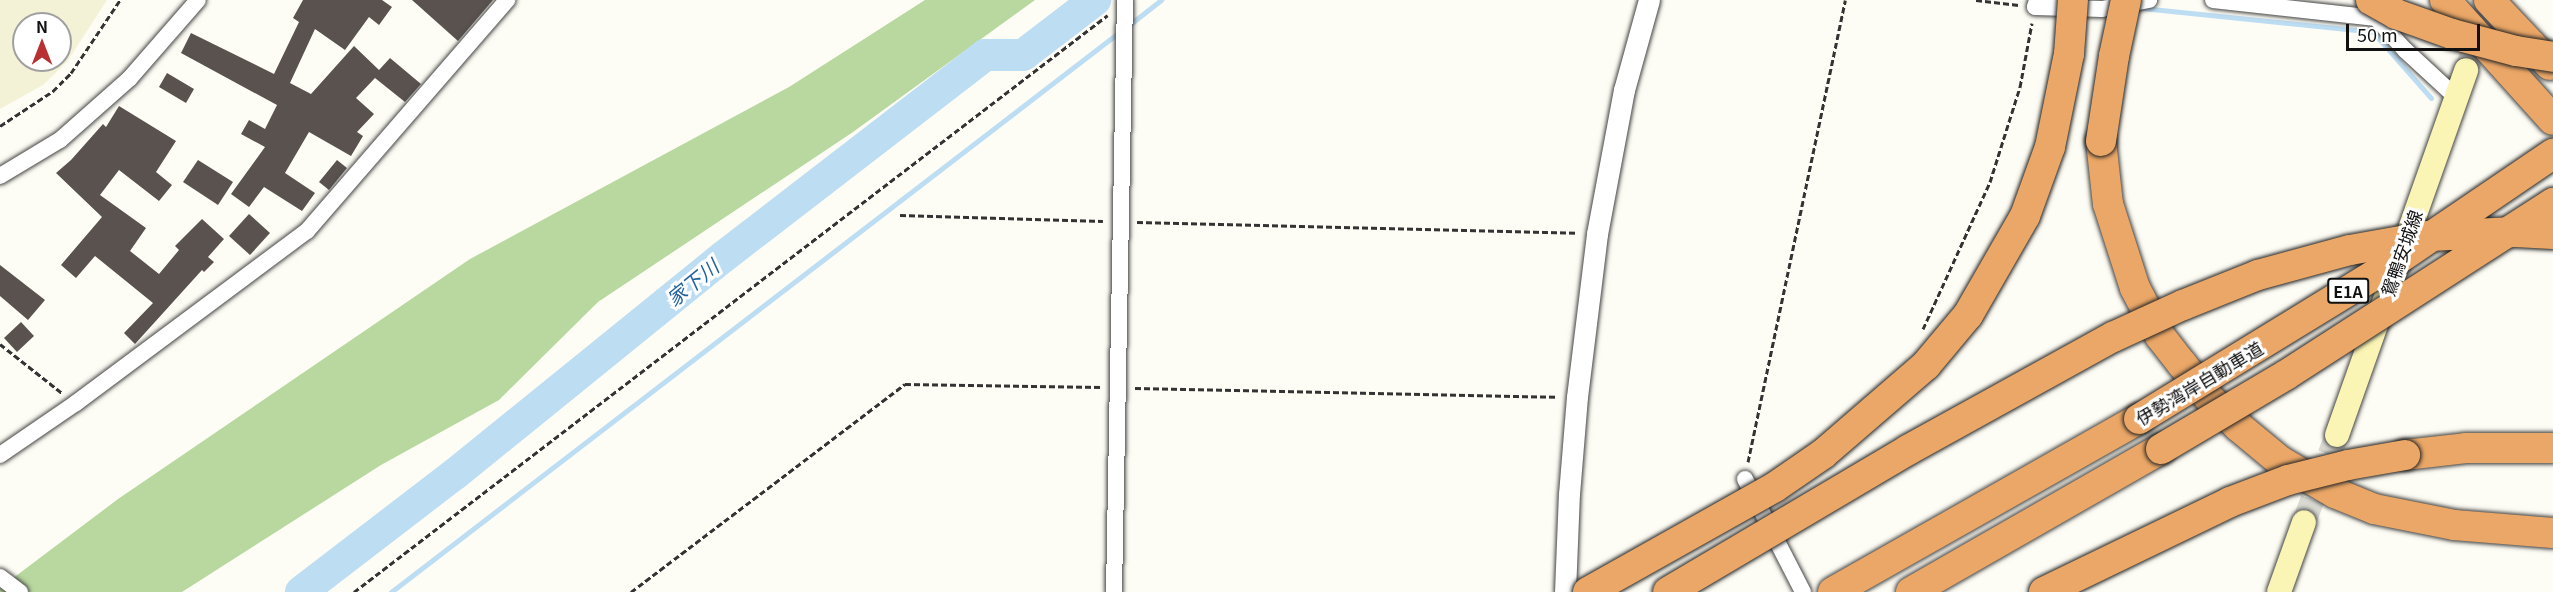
<!DOCTYPE html>
<meta charset="utf-8">
<style>
body{margin:0}
#map{position:relative;width:2553px;height:592px;overflow:hidden;background:#fefdf5;font-family:Georgia,"Noto Sans JP",serif}
div>[style]{position:absolute}
.farmland>*{inset:0;background:#f4f2d6}
.forest>*{inset:0;background:#b8d8a0}
.stream>*{height:5px;margin:-2.5px;padding:0 2.5px;transform-origin:2.5px;border-radius:2.5px;background:#bdddf3}
.river>*{height:32px;margin:-16px;padding:0 16px;transform-origin:16px;border-radius:16px;background:#bdddf3}
.building>*{inset:0;background:#59524e}
.secondary-tunnel>*{height:24px;margin-top:-12px;transform-origin:0;background:repeating-linear-gradient(90deg,#dadad3 0 24px,transparent 0 36px)}
.path>*{height:3px;margin-top:-1.5px;transform-origin:0;background:repeating-linear-gradient(90deg,#333 0 6px,transparent 0 9px)}
.roads{filter:drop-shadow(0 0 2px #444) drop-shadow(0 0 2px #444)}
.minor>*{height:16px;margin:-8px;padding:0 8px;transform-origin:8px;border-radius:8px;background:#fff}
.tertiary>*{height:21px;margin:-10.5px;padding:0 10.5px;transform-origin:10.5px;border-radius:10.5px;background:#fff}
.secondary>*{height:24px;margin:-12px;padding:0 12px;transform-origin:12px;border-radius:12px;background:#faf4b5}
.motorway>*{height:30px;margin:-15px;padding:0 15px;transform-origin:15px;border-radius:15px;background:#eba767}
.bridges{filter:drop-shadow(0 0 2px #222) drop-shadow(0 0 2px #222)}
.motorway-bridge>*{height:30px;margin:-15px;padding:0 15px;transform-origin:15px;border-radius:15px;background:#eba767}
span{translate:-50% -50%;white-space:nowrap;text-align:center;line-height:1.15;-webkit-text-stroke:6px #fff;paint-order:stroke}
.shield-label span{padding:2px 4px;background:#fff;border:2px solid;border-radius:4px;-webkit-text-stroke-width:0}
.shield-label{font-size:16px;color:#111;font-weight:700}
.street-label{font-size:18px;color:#111}
.water-label{font-size:20px;color:#21639c;font-style:italic}
.north{position:absolute;left:12px;top:12px;width:60px;height:60px;box-sizing:border-box;background:#fff;border:2px solid #a0a0a0;border-radius:50%;rotate:0deg;font-size:16px;font-weight:700;line-height:24px;text-align:center;color:#111}
.north::after{content:'';display:block;margin:auto;width:21px;height:27px;background:#b93033;clip-path:polygon(50% 0,100% 100%,50% 72%,0 100%)}
.scale{position:absolute;left:2346px;top:24px;width:134px;height:27px;box-sizing:border-box;border:3px solid #111;border-top:0;padding-left:8px;font-size:18px;line-height:21px;white-space:nowrap;color:#111;-webkit-text-stroke:4px #fff;paint-order:stroke}
</style>
<div id="map">
<div class="farmland">
<i style="clip-path:polygon(evenodd,0 0,107px 0,67px 62px,43px 85px,0 109px,0 0,24px 24px,60px 24px,60px 60px,24px 60px,24px 24px)"></i>
</div>
<div class="forest">
<i style="clip-path:polygon(925px 0,1035px 0,853px 132px,598px 302px,499px 400px,381px 465px,182px 592px,0 592px,0 588px,118px 499px,470px 259px,789px 87px)"></i>
</div>
<div class="stream">
<i style="left:2142px;top:8px;width:232px;rotate:5.9deg"></i>
<i style="left:2373px;top:32px;width:88px;rotate:48.7deg"></i>
<i style="left:1129px;top:25px;width:41px;rotate:-38deg"></i>
<i style="left:391px;top:592px;width:922px;rotate:-37.55deg"></i>
</div>
<div class="river">
<i style="left:301px;top:592px;width:194px;rotate:-37.5deg"></i>
<i style="left:455px;top:474px;width:345px;rotate:-39deg"></i>
<i style="left:723px;top:257px;width:331px;rotate:-37.6deg"></i>
<i style="left:985px;top:55px;width:38px"></i>
<i style="left:1023px;top:55px;width:91px;rotate:-37.4deg"></i>
</div>
<div class="building">
<i style="clip-path:polygon(303px 0,382px 0,392px 7px,379px 25px,369px 17px,345px 50px,315px 29px,290px 83px,311px 94px,354px 46px,379px 70px,390px 58px,421px 84px,405px 102px,375px 78px,356px 98px,374px 114px,357px 132px,363px 136px,351px 156px,309px 132px,285px 173px,315px 193px,302px 211px,264px 187px,249px 207px,231px 194px,265px 147px,241px 134px,249px 120px,265px 129px,277px 105px,181px 53px,191px 33px,274px 74px,299px 22px,293px 18px)"></i>
<i style="clip-path:polygon(412px 0,493px 0,458px 41px)"></i>
<i style="clip-path:polygon(167px 73px,194px 89px,186px 103px,159px 87px)"></i>
<i style="clip-path:polygon(119px 106px,176px 141px,156px 172px,172px 185px,159px 201px,119px 170px,100px 195px,146px 228px,130px 251px,159px 274px,179px 250px,175px 246px,202px 219px,224px 239px,208px 257px,214px 262px,204px 272px,202px 270px,135px 344px,124px 333px,153px 303px,95px 256px,76px 278px,61px 265px,102px 217px,56px 173px,71px 160px,103px 124px,106px 127px)"></i>
<i style="clip-path:polygon(198px 160px,233px 182px,218px 205px,183px 182px)"></i>
<i style="clip-path:polygon(337px 160px,347px 168px,329px 190px,319px 182px)"></i>
<i style="clip-path:polygon(249px 214px,270px 233px,250px 255px,229px 236px)"></i>
<i style="clip-path:polygon(0 265px,45px 300px,28px 320px,0 296px)"></i>
<i style="clip-path:polygon(21px 322px,34px 336px,17px 352px,4px 338px)"></i>
</div>
<div class="secondary-tunnel">
<i style="left:2466px;top:70px;width:75px;rotate:-68.2deg"></i>
<i style="left:2304px;top:522px;width:93px;rotate:-69.2deg"></i>
</div>
<div class="path">
<i style="left:1976px;top:0;width:43px;rotate:6.6deg"></i>
<i style="left:0;top:126px;width:64px;rotate:-33.4deg"></i>
<i style="left:53px;top:91px;width:25px;rotate:-45deg"></i>
<i style="left:71px;top:73px;width:88px;rotate:-56.1deg"></i>
<i style="left:900px;top:215px;width:203px;rotate:1.7deg"></i>
<i style="left:1137px;top:222px;width:440px;rotate:1.4deg"></i>
<i style="left:1923px;top:329px;width:162px;rotate:-65.5deg"></i>
<i style="left:1990px;top:182px;width:100px;rotate:-72.5deg"></i>
<i style="left:2020px;top:87px;width:65px;rotate:-79.4deg"></i>
<i style="left:0;top:344px;width:79px;rotate:38.3deg"></i>
<i style="left:1135px;top:388px;width:423px;rotate:1.2deg"></i>
<i style="left:1748px;top:462px;width:472px;rotate:-78.1deg"></i>
<i style="left:354px;top:592px;width:949px;rotate:-37.43deg"></i>
<i style="left:631px;top:592px;width:344px;rotate:-37.2deg"></i>
<i style="left:905px;top:384px;width:197px;rotate:0.9deg"></i>
</div>
<div class="roads">
<div class="minor">
<i style="left:2037px;top:0;width:7px;rotate:106deg"></i>
<i style="left:2035px;top:7px;width:67px;rotate:1.7deg"></i>
<i style="left:2102px;top:9px;width:48px;rotate:-10.8deg"></i>
<i style="left:2213px;top:0;width:164px;rotate:6.3deg"></i>
<i style="left:2376px;top:18px;width:43px;rotate:47.8deg"></i>
<i style="left:2405px;top:50px;width:69px;rotate:42.7deg"></i>
<i style="left:0;top:176px;width:70px;rotate:-31deg"></i>
<i style="left:60px;top:140px;width:94px;rotate:-41.5deg"></i>
<i style="left:130px;top:78px;width:103px;rotate:-48.9deg"></i>
<i style="left:0;top:455px;width:92px;rotate:-34.4deg"></i>
<i style="left:76px;top:403px;width:288px;rotate:-36.7deg"></i>
<i style="left:307px;top:231px;width:306px;rotate:-49.1deg"></i>
<i style="left:1745px;top:479px;width:127px;rotate:62.8deg"></i>
<i style="left:0;top:577px;width:25px;rotate:37deg"></i>
<i style="left:1114px;top:592px;width:592px;rotate:-88.94deg"></i>
</div>
<div class="tertiary">
<i style="left:1565px;top:592px;width:98px;rotate:-87.7deg"></i>
<i style="left:1569px;top:494px;width:97px;rotate:-85.3deg"></i>
<i style="left:1577px;top:397px;width:164px;rotate:-83deg"></i>
<i style="left:1597px;top:234px;width:147px;rotate:-79.4deg"></i>
<i style="left:1624px;top:90px;width:93px;rotate:-74.5deg"></i>
</div>
<div class="secondary">
<i style="left:2337px;top:435px;width:387px;rotate:-70.5deg"></i>
<i style="left:2279px;top:592px;width:74px;rotate:-70.3deg"></i>
</div>
<div class="motorway">
<i style="left:2445px;top:0;width:161px;rotate:48deg"></i>
<i style="left:2489px;top:0;width:89px;rotate:46.8deg"></i>
<i style="left:2101px;top:141px;width:63px;rotate:83.7deg"></i>
<i style="left:2108px;top:204px;width:88px;rotate:72.2deg"></i>
<i style="left:2135px;top:288px;width:54px;rotate:62.5deg"></i>
<i style="left:2160px;top:336px;width:36px;rotate:52deg"></i>
<i style="left:2182px;top:364px;width:43px;rotate:51.5deg"></i>
<i style="left:2209px;top:398px;width:42px;rotate:44deg"></i>
<i style="left:2239px;top:427px;width:53px;rotate:39.7deg"></i>
<i style="left:2280px;top:461px;width:64px;rotate:30.2deg"></i>
<i style="left:2335px;top:493px;width:42px;rotate:22.3deg"></i>
<i style="left:2374px;top:509px;width:82px;rotate:11.3deg"></i>
<i style="left:2454px;top:525px;width:99px;rotate:4.6deg"></i>
<i style="left:2405px;top:455px;width:61px;rotate:-6.5deg"></i>
<i style="left:2466px;top:448px;width:87px"></i>
<i style="left:1833px;top:592px;width:352px;rotate:-29.5deg"></i>
<i style="left:1911px;top:592px;width:288px;rotate:-29.8deg"></i>
</div>
</div>
<div class="bridges">
<div class="motorway-bridge">
<i style="left:2371px;top:0;width:29px;rotate:29deg"></i>
<i style="left:2396px;top:14px;width:59px;rotate:19.7deg"></i>
<i style="left:2452px;top:34px;width:66px;rotate:14.9deg"></i>
<i style="left:2516px;top:51px;width:37px;rotate:9deg"></i>
<i style="left:2101px;top:141px;width:86px;rotate:-81.3deg"></i>
<i style="left:2114px;top:56px;width:57px;rotate:-77.9deg"></i>
<i style="left:2139px;top:419px;width:285px;rotate:-31.5deg"></i>
<i style="left:2382px;top:270px;width:207px;rotate:-34.2deg"></i>
<i style="left:2161px;top:449px;width:145px;rotate:-30.6deg"></i>
<i style="left:2286px;top:375px;width:318px;rotate:-32.8deg"></i>
<i style="left:1588px;top:592px;width:214px;rotate:-29.3deg"></i>
<i style="left:1775px;top:487px;width:58px;rotate:-34.5deg"></i>
<i style="left:1823px;top:454px;width:136px;rotate:-40.8deg"></i>
<i style="left:1926px;top:365px;width:65px;rotate:-50deg"></i>
<i style="left:1968px;top:315px;width:114px;rotate:-60.1deg"></i>
<i style="left:2025px;top:216px;width:73px;rotate:-70.1deg"></i>
<i style="left:2050px;top:147px;width:95px;rotate:-78.5deg"></i>
<i style="left:2069px;top:54px;width:54px;rotate:-85.8deg"></i>
<i style="left:1668px;top:592px;width:279px;rotate:-30.6deg"></i>
<i style="left:1908px;top:450px;width:234px;rotate:-28.9deg"></i>
<i style="left:2113px;top:337px;width:77px;rotate:-24.6deg"></i>
<i style="left:2183px;top:305px;width:81px;rotate:-21.8deg"></i>
<i style="left:2258px;top:275px;width:95px;rotate:-15.2deg"></i>
<i style="left:2350px;top:250px;width:80px;rotate:-10deg"></i>
<i style="left:2429px;top:236px;width:87px;rotate:-2.6deg"></i>
<i style="left:2516px;top:232px;width:37px;rotate:3deg"></i>
<i style="left:2044px;top:592px;width:207px;rotate:-25.8deg"></i>
<i style="left:2230px;top:502px;width:62px;rotate:-20.8deg"></i>
<i style="left:2288px;top:480px;width:62px;rotate:-14deg"></i>
<i style="left:2348px;top:465px;width:58px;rotate:-10deg"></i>
</div>
</div>
<div class="shield-label">
<span style="left:2348px;top:291px">E1A</span>
</div>
<div class="street-label">
<span style="left:2401px;top:253px;rotate:-71deg">鴛鴨安城線</span>
<span style="left:2199px;top:383px;rotate:-31deg">伊勢湾岸自動車道</span>
</div>
<div class="water-label">
<span style="left:692px;top:282px;rotate:-39deg">家下川</span>
</div>
<div class="north">N</div>
<div class="scale">50 m</div>
</div>
